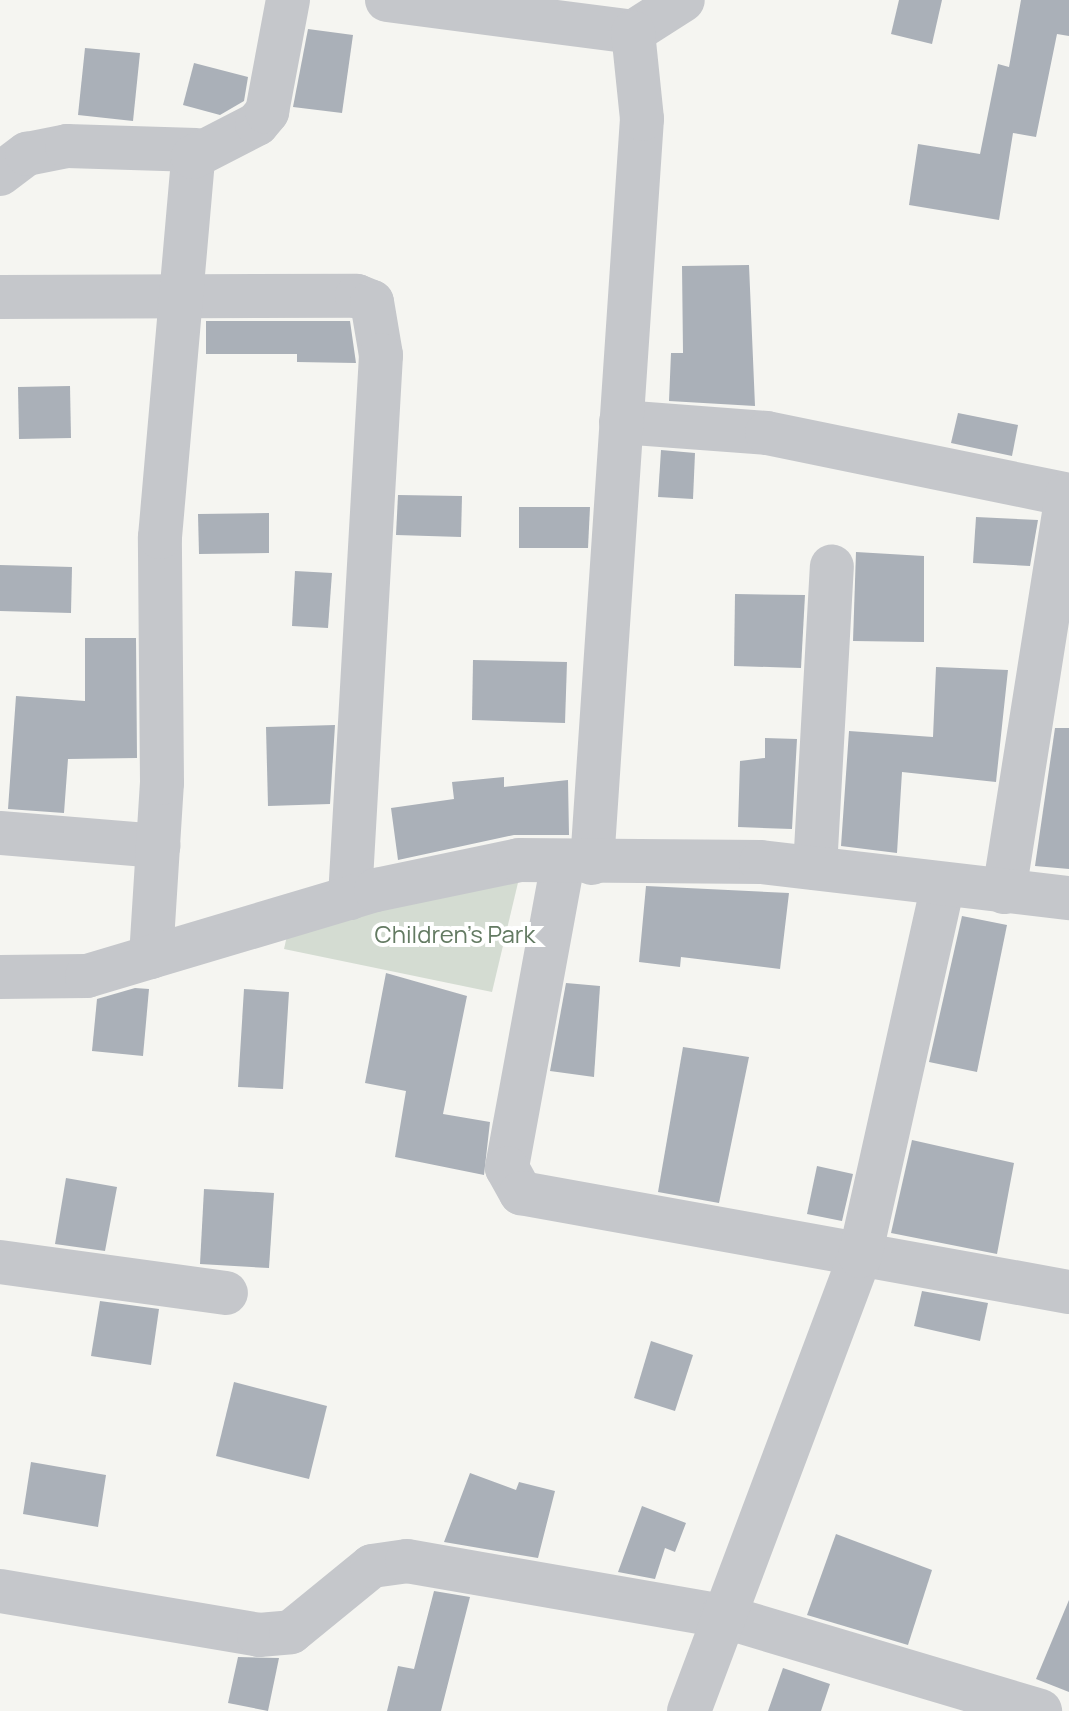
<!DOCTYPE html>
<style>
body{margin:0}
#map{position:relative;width:1069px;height:1711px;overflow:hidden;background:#f5f5f1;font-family:Manrope,sans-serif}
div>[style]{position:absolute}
.green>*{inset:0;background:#d4dcd2}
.building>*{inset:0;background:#aab0b8}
.minor>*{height:44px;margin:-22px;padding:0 22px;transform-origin:22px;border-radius:22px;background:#c5c7cb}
.tertiary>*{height:44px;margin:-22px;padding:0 22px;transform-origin:22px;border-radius:22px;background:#c5c7cb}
span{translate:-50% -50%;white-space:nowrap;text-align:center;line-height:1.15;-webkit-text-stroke:8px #fff;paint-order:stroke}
.park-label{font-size:24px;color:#637a62}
</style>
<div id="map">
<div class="green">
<i style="clip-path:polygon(521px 870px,492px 992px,284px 949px,289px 927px)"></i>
</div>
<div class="building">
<i style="clip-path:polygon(899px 0,942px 0,932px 44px,891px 34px)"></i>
<i style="clip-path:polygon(1021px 0,1069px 0,1069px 36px,1057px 34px,1036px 137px,1013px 133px,999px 220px,909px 205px,918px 144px,980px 154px,998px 64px,1009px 67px)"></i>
<i style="clip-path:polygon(308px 29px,353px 35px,342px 113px,293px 107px)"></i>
<i style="clip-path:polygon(85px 48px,140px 53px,133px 121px,78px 115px)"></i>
<i style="clip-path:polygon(194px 63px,248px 77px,244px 101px,220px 115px,183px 105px)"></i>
<i style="clip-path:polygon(749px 265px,755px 406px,669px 401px,671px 353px,683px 353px,682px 266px)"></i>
<i style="clip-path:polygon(206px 321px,350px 321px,356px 363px,297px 362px,297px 354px,206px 354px)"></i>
<i style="clip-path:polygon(70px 386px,71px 438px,19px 439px,18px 387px)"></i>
<i style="clip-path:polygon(958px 413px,1018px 425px,1012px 456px,951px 443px)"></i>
<i style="clip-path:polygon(661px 450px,695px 453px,693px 499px,658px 497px)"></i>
<i style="clip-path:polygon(398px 495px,462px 496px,461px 537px,396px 535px)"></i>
<i style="clip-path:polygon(519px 507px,590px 507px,588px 548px,519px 548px)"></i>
<i style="clip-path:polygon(269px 513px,269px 553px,199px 554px,198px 514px)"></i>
<i style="clip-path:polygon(976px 517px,1038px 520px,1030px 566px,973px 563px)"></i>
<i style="clip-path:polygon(856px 552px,924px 556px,924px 642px,853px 641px)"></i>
<i style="clip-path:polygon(0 565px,72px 567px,71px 613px,0 611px)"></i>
<i style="clip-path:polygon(295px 571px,332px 573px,328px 628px,292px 626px)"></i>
<i style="clip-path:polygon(735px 594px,805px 595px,801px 668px,734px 666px)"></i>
<i style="clip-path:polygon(85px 638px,136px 638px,137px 758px,68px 759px,64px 813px,8px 809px,16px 696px,85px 701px)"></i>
<i style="clip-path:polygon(473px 660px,567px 662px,565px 723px,472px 720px)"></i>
<i style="clip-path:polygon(936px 667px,1008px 670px,996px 782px,902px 772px,897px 853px,841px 846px,849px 731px,933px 737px)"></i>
<i style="clip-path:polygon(335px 725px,330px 804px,268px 806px,266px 727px)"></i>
<i style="clip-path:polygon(1055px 728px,1069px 728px,1069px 869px,1035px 866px)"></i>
<i style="clip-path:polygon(765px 738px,797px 739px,792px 829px,738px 827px,740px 761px,765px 758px)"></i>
<i style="clip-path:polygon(504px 777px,504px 787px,568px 780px,569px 835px,514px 835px,398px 860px,391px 808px,454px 799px,452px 782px)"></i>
<i style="clip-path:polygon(646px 886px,789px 893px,780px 969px,681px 957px,680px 967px,639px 962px)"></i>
<i style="clip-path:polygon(962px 916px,1007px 925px,977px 1072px,929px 1062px)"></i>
<i style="clip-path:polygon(386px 973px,467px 996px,443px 1114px,490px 1122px,484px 1175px,395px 1157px,406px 1091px,365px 1083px)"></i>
<i style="clip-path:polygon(566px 983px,600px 986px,594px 1077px,550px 1071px)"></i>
<i style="clip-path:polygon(135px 988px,149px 989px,143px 1056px,92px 1051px,97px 999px)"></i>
<i style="clip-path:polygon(244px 989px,289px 992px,283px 1089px,238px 1087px)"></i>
<i style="clip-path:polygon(683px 1047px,749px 1057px,719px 1203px,658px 1192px)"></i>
<i style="clip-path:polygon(912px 1140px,1014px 1163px,997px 1254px,891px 1233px)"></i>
<i style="clip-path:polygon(817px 1166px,853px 1174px,842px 1221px,807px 1214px)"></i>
<i style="clip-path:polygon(66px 1178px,117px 1187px,105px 1251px,55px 1244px)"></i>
<i style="clip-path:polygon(204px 1189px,274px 1193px,269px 1268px,200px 1264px)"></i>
<i style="clip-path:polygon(922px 1291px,988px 1303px,980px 1341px,914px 1326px)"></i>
<i style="clip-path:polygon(100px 1301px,159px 1309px,151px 1365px,91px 1356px)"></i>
<i style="clip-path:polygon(651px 1341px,693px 1355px,675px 1411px,634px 1398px)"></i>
<i style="clip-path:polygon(234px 1382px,327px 1406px,309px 1479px,216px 1456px)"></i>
<i style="clip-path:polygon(31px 1462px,106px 1475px,98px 1527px,23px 1514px)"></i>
<i style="clip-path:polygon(470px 1473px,516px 1490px,519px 1482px,555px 1491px,538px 1558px,444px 1542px)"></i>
<i style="clip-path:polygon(642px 1506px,686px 1523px,675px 1552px,665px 1548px,655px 1579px,618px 1572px)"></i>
<i style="clip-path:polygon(836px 1534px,932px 1570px,908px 1645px,807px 1615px)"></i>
<i style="clip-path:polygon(434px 1591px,470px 1597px,441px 1711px,387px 1711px,398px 1666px,414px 1669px)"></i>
<i style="clip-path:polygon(1069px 1600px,1069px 1692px,1036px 1679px)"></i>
<i style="clip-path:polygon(238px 1657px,279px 1658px,268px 1711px,228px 1703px)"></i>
<i style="clip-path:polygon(783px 1668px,830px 1684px,821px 1711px,768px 1711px)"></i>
</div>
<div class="minor">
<i style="left:387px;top:0;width:248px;rotate:7.4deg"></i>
<i style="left:633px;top:32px;width:59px;rotate:-32.6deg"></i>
<i style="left:0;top:174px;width:34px;rotate:-37deg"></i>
<i style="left:27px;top:154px;width:41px;rotate:-11.3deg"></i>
<i style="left:67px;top:146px;width:129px;rotate:1.8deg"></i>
<i style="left:0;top:297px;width:357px;rotate:-0.2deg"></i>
<i style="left:357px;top:296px;width:16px;rotate:22deg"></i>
<i style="left:372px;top:302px;width:54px;rotate:80.4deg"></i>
<i style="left:381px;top:355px;width:544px;rotate:93.27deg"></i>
<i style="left:621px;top:422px;width:146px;rotate:4.3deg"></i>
<i style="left:767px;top:433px;width:308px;rotate:11.6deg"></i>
<i style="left:0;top:833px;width:159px;rotate:4.7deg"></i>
<i style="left:563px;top:862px;width:311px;rotate:100.4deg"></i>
<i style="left:507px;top:1168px;width:29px;rotate:61deg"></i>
<i style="left:521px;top:1193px;width:557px;rotate:10.24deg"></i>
<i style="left:592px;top:863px;width:746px;rotate:-86.16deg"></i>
<i style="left:642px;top:119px;width:87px;rotate:-95.9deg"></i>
<i style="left:815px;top:868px;width:302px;rotate:-86.8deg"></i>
<i style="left:1004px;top:892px;width:402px;rotate:-81deg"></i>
<i style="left:151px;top:957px;width:174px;rotate:-86.4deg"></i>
<i style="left:162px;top:783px;width:246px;rotate:-90.5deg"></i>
<i style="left:160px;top:537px;width:381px;rotate:-85deg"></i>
<i style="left:193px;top:157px;width:72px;rotate:-27.3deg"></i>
<i style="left:257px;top:124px;width:16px;rotate:-50deg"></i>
<i style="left:267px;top:112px;width:114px;rotate:-79.4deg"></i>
<i style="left:0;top:1262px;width:228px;rotate:7.8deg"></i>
<i style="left:0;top:1591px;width:263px;rotate:9.6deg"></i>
<i style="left:259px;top:1635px;width:32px;rotate:-5deg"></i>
<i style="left:291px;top:1632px;width:104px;rotate:-39.2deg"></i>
<i style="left:372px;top:1566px;width:35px;rotate:-8deg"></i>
<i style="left:407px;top:1561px;width:320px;rotate:9.9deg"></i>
<i style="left:722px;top:1616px;width:332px;rotate:16.6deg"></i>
<i style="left:689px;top:1711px;width:486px;rotate:-69.4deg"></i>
<i style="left:860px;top:1256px;width:379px;rotate:-77.4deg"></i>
</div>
<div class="tertiary">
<i style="left:0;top:977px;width:87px;rotate:-0.7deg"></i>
<i style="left:87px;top:976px;width:302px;rotate:-16.6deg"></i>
<i style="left:376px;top:890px;width:146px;rotate:-11.8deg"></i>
<i style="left:519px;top:860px;width:242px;rotate:0.5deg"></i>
<i style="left:761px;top:862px;width:310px;rotate:6.7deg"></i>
</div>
<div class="park-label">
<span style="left:455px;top:934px">Children's Park</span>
</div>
</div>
